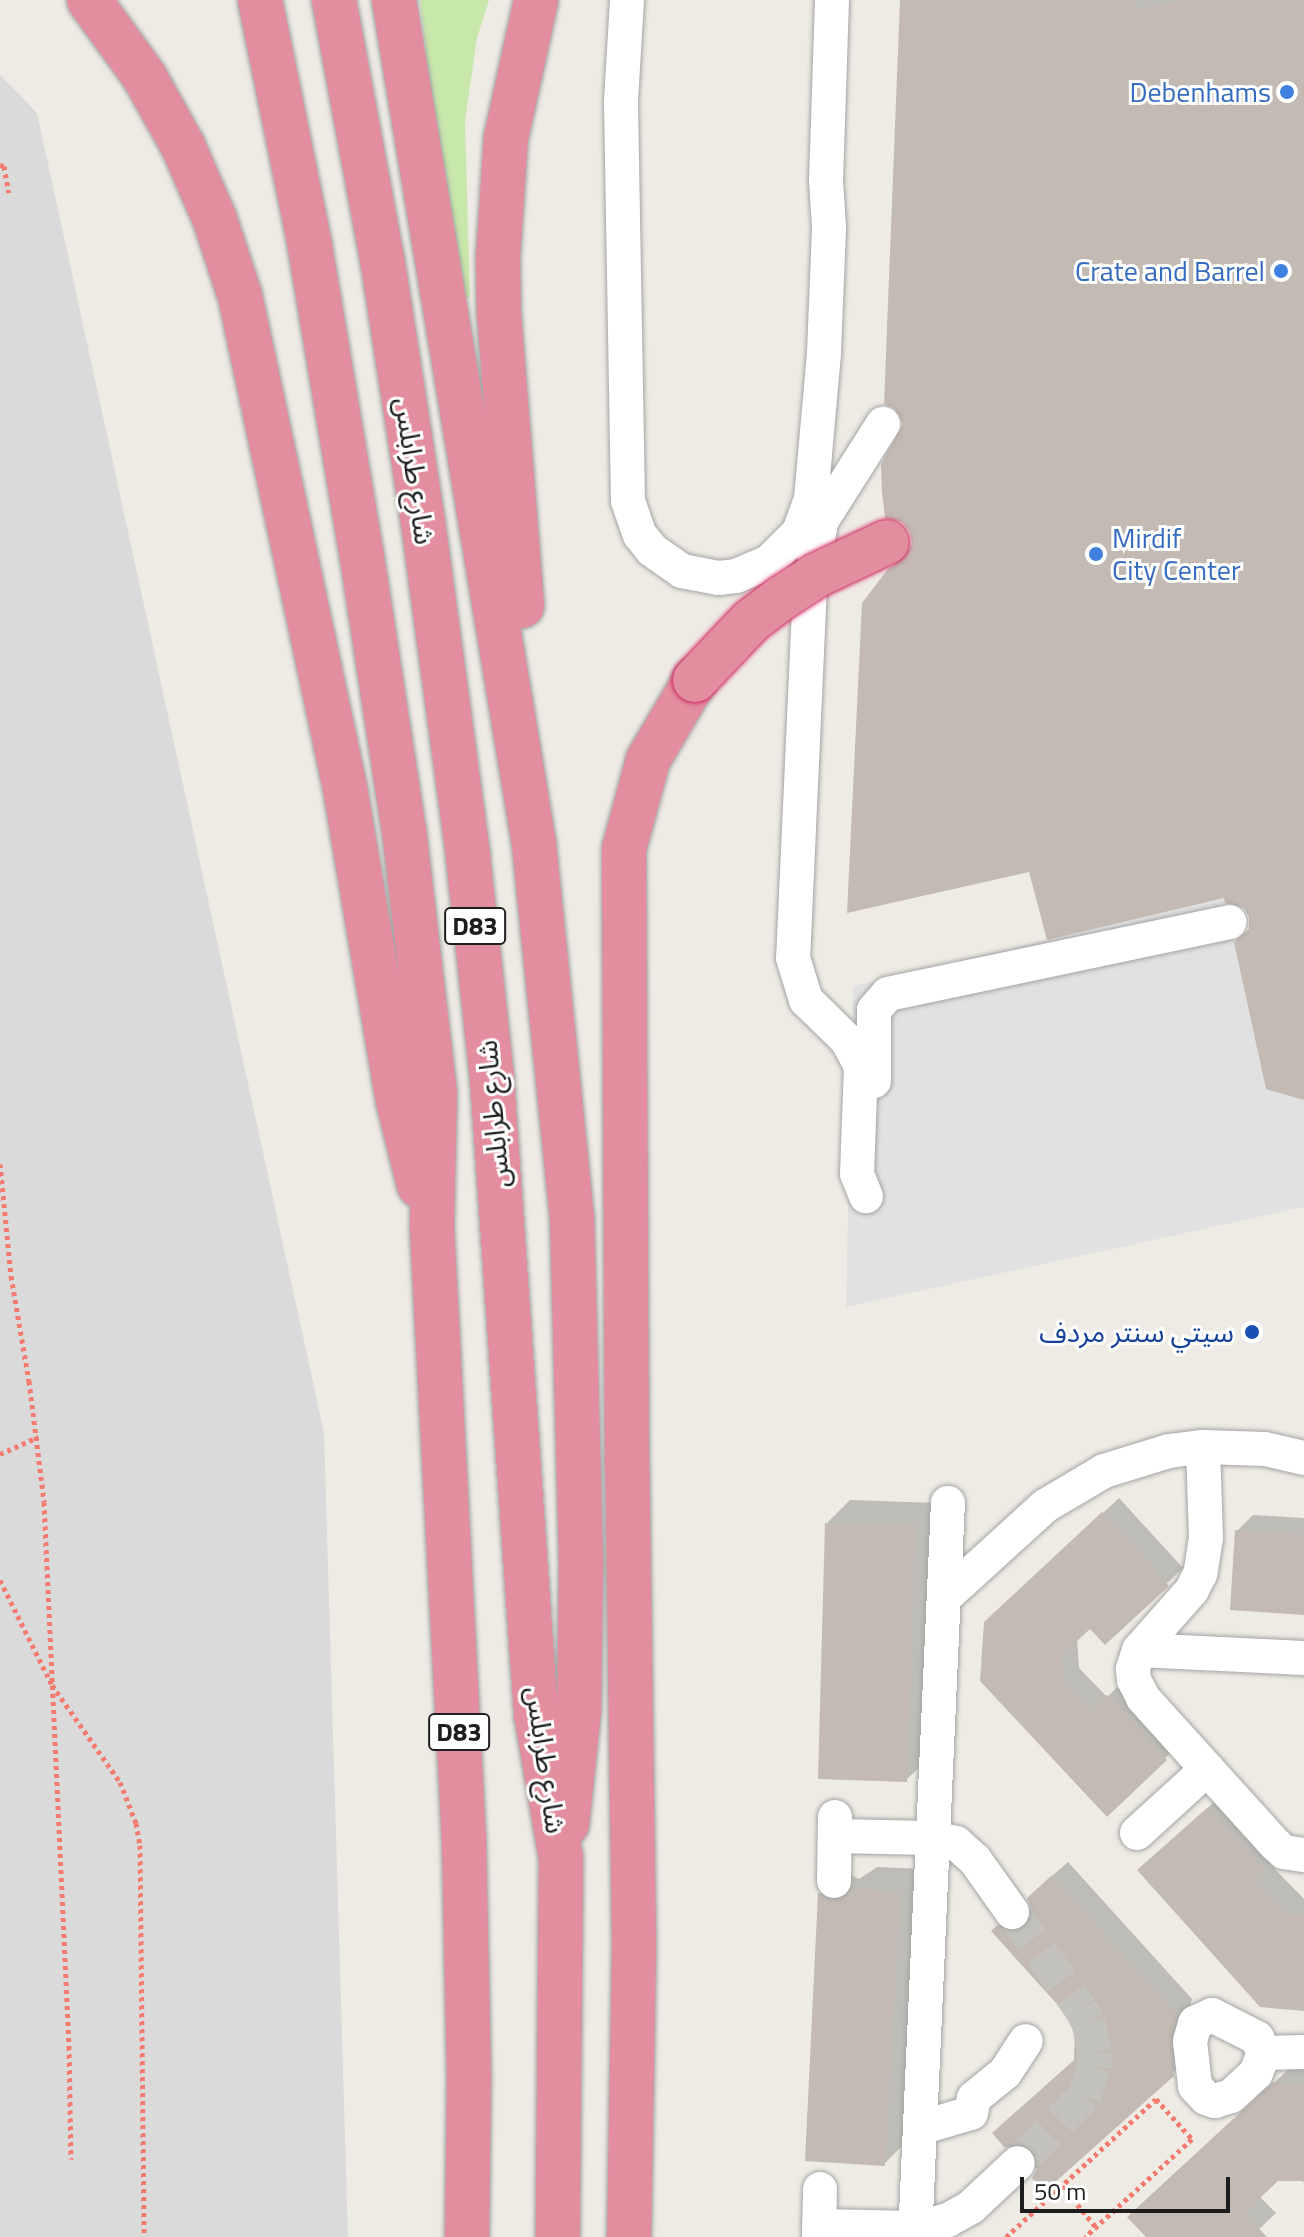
<!DOCTYPE html>
<meta charset="utf-8">
<style>
body{margin:0}
#map{position:relative;width:1304px;height:2237px;overflow:hidden;background:#eeebe4;font-family:"Titillium Web","Noto Sans Arabic",sans-serif}
div>[style]{position:absolute}
.residential>*{inset:0;background:#dbdada}
.grass>*{inset:0;background:#c8e7ab}
.parking>*{inset:0;background:#e1e1e1}
.shadow>*{inset:0;background:#0003}
.building>*{inset:0;background:#c3bab3}
.minor-tunnel>*{height:34px;margin-top:-17px;transform-origin:0;background:repeating-linear-gradient(90deg,#c4c2bc 0 34px,transparent 0 51px)}
.path>*{height:5px;margin-top:-2.5px;transform-origin:0;background:repeating-linear-gradient(90deg,#f47c6e 0 4px,transparent 0 8px)}
.roads{filter:drop-shadow(0 0 2px #a4a4a4) drop-shadow(0 0 2px #a4a4a4)}
.minor>*{height:34px;margin:-17px;padding:0 17px;transform-origin:17px;border-radius:17px;background:#fff}
.highway>*{height:44px;margin:-22px;padding:0 22px;transform-origin:22px;border-radius:22px;background:#e38e9e}
.bridges{filter:drop-shadow(0 0 2px #d22a64) drop-shadow(0 0 2px #d22a64)}
.highway-bridge>*{height:44px;margin:-22px;padding:0 22px;transform-origin:22px;border-radius:22px;background:#e38e9e}
.dots>*{width:22px;height:22px;translate:-50% -50%;box-sizing:border-box;border:4px solid #fff;border-radius:50%}
span{translate:-50% -50%;white-space:nowrap;text-align:center;line-height:1.15;-webkit-text-stroke:6px #fff;paint-order:stroke}
.shield-label span{padding:2px 6px;background:#fff;border:2px solid;border-radius:6px;-webkit-text-stroke-width:0}
.shield-label{font-size:26px;color:#1d1d1d;font-weight:700}
.shop-label{font-size:28px;color:#366cbe}
.right{translate:-100% -50%;text-align:right}
.left{translate:0 -50%;text-align:left}
.street-label{font-size:28px;color:#1d1d1d}
.transit-label{font-size:28px;color:#164399}
.scale{position:absolute;left:1020px;top:2177px;width:210px;height:36px;box-sizing:border-box;border:4px solid #1d1d1d;border-top:0;padding-left:10px;font-size:24px;line-height:28px;white-space:nowrap;color:#1d1d1d;-webkit-text-stroke:6px #fff;paint-order:stroke}
</style>
<div id="map">
<div class="residential">
<i style="clip-path:polygon(0 75px,37px 113px,324px 1433px,348px 2237px,0 2237px)"></i>
</div>
<div class="grass">
<i style="clip-path:polygon(420px 0,489px 0,477px 38px,465px 121px,470px 297px,454px 302px)"></i>
</div>
<div class="parking">
<i style="clip-path:polygon(1224px 898px,1241px 973px,1304px 960px,1304px 1207px,846px 1307px,853px 986px)"></i>
</div>
<div class="shadow">
<i style="clip-path:polygon(902px 0,1304px 0,1304px 1097px,1246px 907px,1226px 895px,890px 570px,914px 543px,905px 424px)"></i>
<i style="clip-path:polygon(1119px 1498px,1183px 1568px,1105px 1642px,1090px 1626px,1077px 1639px,1079px 1668px,1107px 1697px,1124px 1681px,1182px 1742px,1108px 1814px,1003px 1606px)"></i>
<i style="clip-path:polygon(850px 1500px,937px 1503px,930px 1757px,906px 1780px,827px 1523px)"></i>
<i style="clip-path:polygon(1253px 1515px,1304px 1518px,1304px 1613px,1237px 1531px)"></i>
<i style="clip-path:polygon(1224px 1793px,1279px 1855px,1270px 1864px,1304px 1899px,1304px 2009px,1156px 1855px)"></i>
<i style="clip-path:polygon(1068px 1862px,1192px 1999px,1185px 2025px,1189px 2058px,1172px 2074px,1039px 2168px,1035px 2149px,1077px 2059px,1077px 2024px,993px 1931px,1015px 1910px,1031px 1917px,1045px 1882px)"></i>
<i style="clip-path:polygon(877px 1867px,922px 1869px,908px 2140px,884px 2164px,807px 2159px,820px 1894px,843px 1871px,859px 1879px)"></i>
<i style="clip-path:polygon(1291px 2067px,1304px 2068px,1304px 2183px,1301px 2179px,1277px 2179px,1259px 2196px,1276px 2213px,1251px 2237px,1148px 2237px,1146px 2201px)"></i>
</div>
<div class="building">
<i style="clip-path:polygon(900px 0,1134px 0,1136px 10px,1184px 0,1304px 0,1304px 1100px,1266px 1089px,1234px 942px,1249px 929px,1249px 917px,1244px 908px,1225px 903px,1224px 898px,1047px 940px,1029px 872px,847px 913px,862px 603px,888px 569px,907px 557px,912px 543px,910px 532px,902px 522px,885px 518px,882px 492px,881px 464px,903px 424px,894px 408px,884px 404px)"></i>
<i style="clip-path:polygon(1102px 1512px,1169px 1586px,1105px 1645px,1090px 1629px,1061px 1656px,1064px 1684px,1090px 1712px,1107px 1695px,1167px 1760px,1107px 1817px,980px 1681px,984px 1622px)"></i>
<i style="clip-path:polygon(825px 1523px,915px 1525px,907px 1782px,818px 1779px)"></i>
<i style="clip-path:polygon(1235px 1530px,1304px 1535px,1304px 1615px,1230px 1610px)"></i>
<i style="clip-path:polygon(1207px 1808px,1265px 1872px,1255px 1881px,1284px 1914px,1304px 1915px,1304px 2011px,1260px 2007px,1137px 1870px)"></i>
<i style="clip-path:polygon(1051px 1876px,1177px 2016px,1170px 2043px,1174px 2076px,1044px 2192px,1032px 2178px,1037px 2168px,1033px 2150px,1023px 2144px,1005px 2148px,992px 2133px,1074px 2060px,1075px 2024px,991px 1931px,997px 1925px,1013px 1932px,1024px 1928px,1032px 1911px,1027px 1898px)"></i>
<i style="clip-path:polygon(852px 1889px,900px 1892px,885px 2166px,805px 2161px,818px 1893px,834px 1901px,844px 1898px)"></i>
<i style="clip-path:polygon(1273px 2082px,1304px 2085px,1304px 2181px,1278px 2181px,1244px 2213px,1267px 2237px,1146px 2237px,1127px 2217px)"></i>
</div>
<div class="minor-tunnel">
<i style="left:1012px;top:1912px;width:119px;rotate:54.6deg"></i>
<i style="left:1081px;top:2009px;width:15px;rotate:62deg"></i>
<i style="left:1088px;top:2022px;width:31px;rotate:77deg"></i>
<i style="left:1095px;top:2052px;width:15px;rotate:94deg"></i>
<i style="left:1094px;top:2067px;width:31px;rotate:109deg"></i>
<i style="left:1084px;top:2096px;width:94px;rotate:134.6deg"></i>
</div>
<div class="path">
<i style="left:0;top:165px;width:4px;rotate:14deg"></i>
<i style="left:4px;top:166px;width:27px;rotate:80deg"></i>
<i style="left:0;top:1164px;width:113px;rotate:84.4deg"></i>
<i style="left:11px;top:1276px;width:107px;rotate:80.3deg"></i>
<i style="left:29px;top:1381px;width:122px;rotate:82.9deg"></i>
<i style="left:44px;top:1502px;width:545px;rotate:87.37deg"></i>
<i style="left:69px;top:2046px;width:113px;rotate:89deg"></i>
<i style="left:0;top:1454px;width:42px;rotate:-24.1deg"></i>
<i style="left:0;top:1580px;width:117px;rotate:63.7deg"></i>
<i style="left:52px;top:1685px;width:118px;rotate:55deg"></i>
<i style="left:120px;top:1782px;width:44px;rotate:68.7deg"></i>
<i style="left:136px;top:1823px;width:22px;rotate:80deg"></i>
<i style="left:140px;top:1845px;width:392px;rotate:89.4deg"></i>
<i style="left:1062px;top:2186px;width:53px;rotate:50.3deg"></i>
<i style="left:1006px;top:2237px;width:204px;rotate:-42.6deg"></i>
<i style="left:1156px;top:2099px;width:54px;rotate:48deg"></i>
<i style="left:1192px;top:2139px;width:145px;rotate:137.5deg"></i>
</div>
<div class="roads">
<div class="minor">
<i style="left:627px;top:0;width:102px;rotate:93.4deg"></i>
<i style="left:621px;top:102px;width:399px;rotate:89deg"></i>
<i style="left:628px;top:501px;width:36px;rotate:71deg"></i>
<i style="left:640px;top:535px;width:19px;rotate:51deg"></i>
<i style="left:652px;top:550px;width:37px;rotate:35deg"></i>
<i style="left:682px;top:571px;width:37px;rotate:11deg"></i>
<i style="left:718px;top:578px;width:18px;rotate:-6deg"></i>
<i style="left:736px;top:576px;width:36px;rotate:-23deg"></i>
<i style="left:769px;top:562px;width:42px;rotate:-45deg"></i>
<i style="left:799px;top:532px;width:35px;rotate:-70deg"></i>
<i style="left:811px;top:499px;width:147px;rotate:-84.9deg"></i>
<i style="left:824px;top:353px;width:126px;rotate:-87.7deg"></i>
<i style="left:829px;top:227px;width:46px;rotate:-93.7deg"></i>
<i style="left:826px;top:181px;width:181px;rotate:-88.1deg"></i>
<i style="left:824px;top:505px;width:82px;rotate:99.8deg"></i>
<i style="left:810px;top:586px;width:372px;rotate:92.6deg"></i>
<i style="left:793px;top:958px;width:44px;rotate:72.8deg"></i>
<i style="left:806px;top:1000px;width:57px;rotate:44.3deg"></i>
<i style="left:847px;top:1040px;width:30px;rotate:62deg"></i>
<i style="left:861px;top:1066px;width:108px;rotate:92.1deg"></i>
<i style="left:857px;top:1174px;width:24px;rotate:68deg"></i>
<i style="left:822px;top:520px;width:114px;rotate:-57.6deg"></i>
<i style="left:874px;top:1081px;width:71px;rotate:-90deg"></i>
<i style="left:874px;top:1010px;width:21px;rotate:-49deg"></i>
<i style="left:888px;top:994px;width:349px;rotate:-11.9deg"></i>
<i style="left:1203px;top:1447px;width:91px;rotate:88.1deg"></i>
<i style="left:1206px;top:1538px;width:36px;rotate:99deg"></i>
<i style="left:1200px;top:1574px;width:18px;rotate:117deg"></i>
<i style="left:1192px;top:1590px;width:80px;rotate:131.5deg"></i>
<i style="left:1139px;top:1650px;width:20px;rotate:108deg"></i>
<i style="left:1133px;top:1669px;width:11px;rotate:85deg"></i>
<i style="left:1134px;top:1680px;width:20px;rotate:63deg"></i>
<i style="left:1143px;top:1698px;width:198px;rotate:47.9deg"></i>
<i style="left:1276px;top:1845px;width:11px;rotate:41deg"></i>
<i style="left:1284px;top:1852px;width:20px;rotate:9deg"></i>
<i style="left:944px;top:1598px;width:137px;rotate:-42.3deg"></i>
<i style="left:1045px;top:1506px;width:69px;rotate:-30.7deg"></i>
<i style="left:1104px;top:1471px;width:68px;rotate:-17.1deg"></i>
<i style="left:1169px;top:1451px;width:34px;rotate:-7deg"></i>
<i style="left:1203px;top:1447px;width:62px;rotate:1.8deg"></i>
<i style="left:1265px;top:1449px;width:40px;rotate:13deg"></i>
<i style="left:1139px;top:1650px;width:165px;rotate:2.8deg"></i>
<i style="left:1137px;top:1833px;width:95px;rotate:-42.4deg"></i>
<i style="left:835px;top:1836px;width:96px;rotate:1.2deg"></i>
<i style="left:931px;top:1838px;width:25px;rotate:11deg"></i>
<i style="left:956px;top:1843px;width:25px;rotate:42deg"></i>
<i style="left:975px;top:1860px;width:64px;rotate:54.6deg"></i>
<i style="left:834px;top:1881px;width:64px;rotate:-89.1deg"></i>
<i style="left:1212px;top:2015px;width:51px;rotate:27.1deg"></i>
<i style="left:1257px;top:2038px;width:17px;rotate:65deg"></i>
<i style="left:1264px;top:2053px;width:22px;rotate:112deg"></i>
<i style="left:1256px;top:2073px;width:34px;rotate:137deg"></i>
<i style="left:1231px;top:2096px;width:17px;rotate:163deg"></i>
<i style="left:1215px;top:2101px;width:9px;rotate:-162deg"></i>
<i style="left:1206px;top:2098px;width:16px;rotate:-133deg"></i>
<i style="left:1195px;top:2086px;width:45px;rotate:-96.3deg"></i>
<i style="left:1190px;top:2041px;width:19px;rotate:-74deg"></i>
<i style="left:1195px;top:2023px;width:19px;rotate:-25deg"></i>
<i style="left:1264px;top:2053px;width:40px;rotate:-1.4deg"></i>
<i style="left:920px;top:2128px;width:53px;rotate:-16.4deg"></i>
<i style="left:971px;top:2113px;width:15px;rotate:-79deg"></i>
<i style="left:974px;top:2098px;width:40px;rotate:-39deg"></i>
<i style="left:1005px;top:2073px;width:38px;rotate:-57deg"></i>
<i style="left:819px;top:2226px;width:97px;rotate:1.2deg"></i>
<i style="left:916px;top:2228px;width:33px;rotate:-14deg"></i>
<i style="left:948px;top:2220px;width:26px;rotate:-29deg"></i>
<i style="left:971px;top:2207px;width:64px;rotate:-43.1deg"></i>
<i style="left:819px;top:2237px;width:48px;rotate:-88.8deg"></i>
<i style="left:915px;top:2237px;width:735px;rotate:-87.43deg"></i>
</div>
<div class="highway">
<i style="left:89px;top:0;width:94px;rotate:54.1deg"></i>
<i style="left:144px;top:76px;width:80px;rotate:60.9deg"></i>
<i style="left:183px;top:146px;width:81px;rotate:66.6deg"></i>
<i style="left:215px;top:220px;width:80px;rotate:71.8deg"></i>
<i style="left:240px;top:296px;width:503px;rotate:77.95deg"></i>
<i style="left:345px;top:788px;width:317px;rotate:80.4deg"></i>
<i style="left:398px;top:1101px;width:87px;rotate:76deg"></i>
<i style="left:260px;top:0;width:246px;rotate:78.5deg"></i>
<i style="left:309px;top:241px;width:320px;rotate:80.5deg"></i>
<i style="left:362px;top:557px;width:276px;rotate:81.3deg"></i>
<i style="left:404px;top:830px;width:264px;rotate:83.3deg"></i>
<i style="left:435px;top:1092px;width:136px;rotate:91.3deg"></i>
<i style="left:432px;top:1228px;width:613px;rotate:87.01deg"></i>
<i style="left:464px;top:1840px;width:236px;rotate:88.8deg"></i>
<i style="left:469px;top:2076px;width:161px;rotate:90.7deg"></i>
<i style="left:334px;top:0;width:269px;rotate:79.5deg"></i>
<i style="left:383px;top:264px;width:261px;rotate:81.2deg"></i>
<i style="left:423px;top:522px;width:338px;rotate:82.3deg"></i>
<i style="left:468px;top:857px;width:223px;rotate:83.8deg"></i>
<i style="left:492px;top:1079px;width:637px;rotate:86.04deg"></i>
<i style="left:536px;top:1714px;width:146px;rotate:80.2deg"></i>
<i style="left:561px;top:1858px;width:379px;rotate:90.5deg"></i>
<i style="left:394px;top:0;width:856px;rotate:80.58deg"></i>
<i style="left:534px;top:844px;width:374px;rotate:84.2deg"></i>
<i style="left:572px;top:1216px;width:352px;rotate:88.5deg"></i>
<i style="left:581px;top:1568px;width:142px;rotate:90.8deg"></i>
<i style="left:579px;top:1710px;width:115px;rotate:96deg"></i>
<i style="left:522px;top:606px;width:291px;rotate:-94.5deg"></i>
<i style="left:499px;top:316px;width:59px;rotate:-91deg"></i>
<i style="left:498px;top:257px;width:119px;rotate:-86.2deg"></i>
<i style="left:506px;top:138px;width:141px;rotate:-77.7deg"></i>
<i style="left:629px;top:2237px;width:294px;rotate:-89deg"></i>
<i style="left:634px;top:1943px;width:477px;rotate:-90.8deg"></i>
<i style="left:627px;top:1466px;width:617px;rotate:-90.28deg"></i>
<i style="left:624px;top:849px;width:92px;rotate:-74.9deg"></i>
<i style="left:648px;top:760px;width:93px;rotate:-59.6deg"></i>
</div>
</div>
<div class="bridges">
<div class="highway-bridge">
<i style="left:695px;top:680px;width:81px;rotate:-46.5deg"></i>
<i style="left:751px;top:621px;width:40px;rotate:-37deg"></i>
<i style="left:783px;top:597px;width:40px;rotate:-32.9deg"></i>
<i style="left:817px;top:575px;width:77px;rotate:-25.2deg"></i>
</div>
</div>
<div class="dots">
<i style="left:1287px;top:92px;background:#3f7fe0"></i>
<i style="left:1281px;top:271px;background:#3f7fe0"></i>
<i style="left:1096px;top:554px;background:#3f7fe0"></i>
<i style="left:1252px;top:1332px;background:#1a4fb4"></i>
</div>
<div class="shield-label">
<span style="left:475px;top:926px">D83</span>
<span style="left:459px;top:1732px">D83</span>
</div>
<div class="shop-label">
<span class="right" style="left:1271px;top:92px">Debenhams</span>
<span class="right" style="left:1265px;top:271px">Crate and Barrel</span>
<span class="left" style="left:1112px;top:554px">Mirdif<br>City Center</span>
</div>
<div class="street-label">
<span style="left:415px;top:471px;rotate:82deg">شارع طرابلس</span>
<span style="left:493px;top:1114px;rotate:-95deg">شارع طرابلس</span>
<span style="left:546px;top:1760px;rotate:82deg">شارع طرابلس</span>
</div>
<div class="transit-label">
<span class="right" style="left:1234px;top:1332px">سيتي سنتر مردف</span>
</div>
<div class="scale">50 m</div>
</div>
